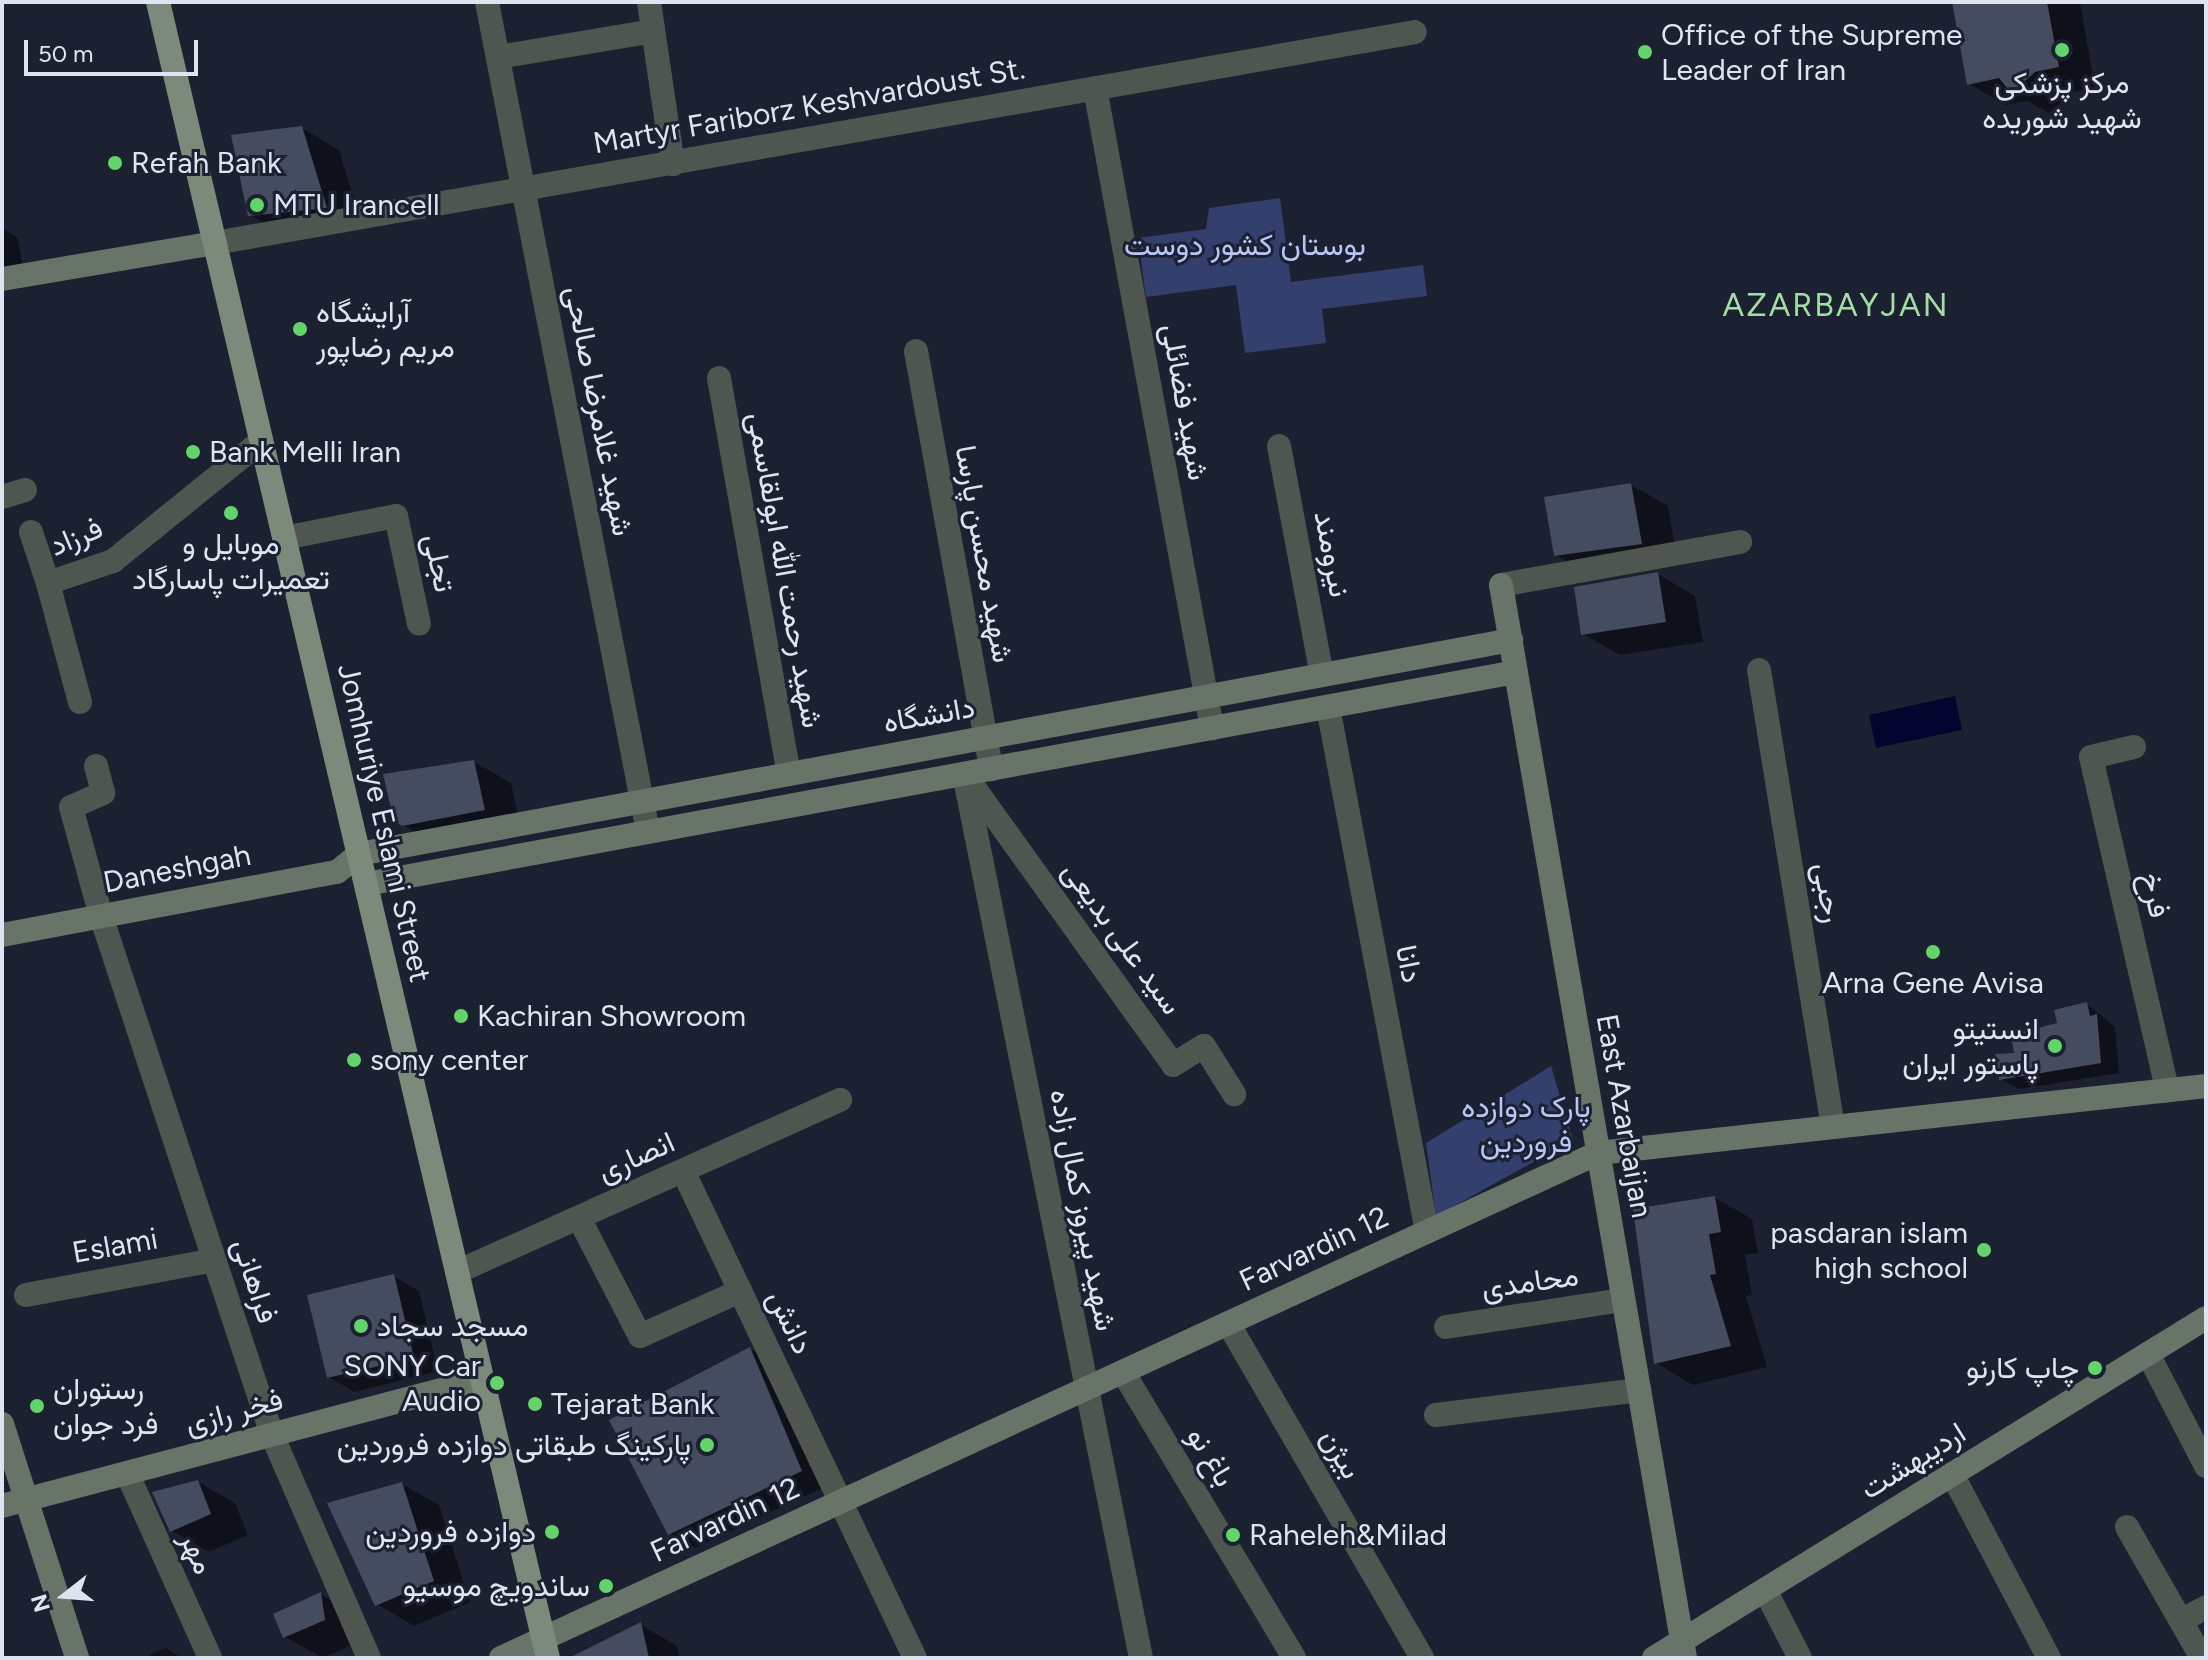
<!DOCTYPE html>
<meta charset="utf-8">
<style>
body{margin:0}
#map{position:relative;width:2208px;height:1660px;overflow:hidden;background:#1c2132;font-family:Figtree,Vazirmatn,sans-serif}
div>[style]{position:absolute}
.green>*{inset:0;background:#333f6c}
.water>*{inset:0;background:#04042e}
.shadow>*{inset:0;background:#0007}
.building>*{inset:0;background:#454c5f}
.street>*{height:24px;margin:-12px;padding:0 12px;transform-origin:12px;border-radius:12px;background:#4f564f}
.secondary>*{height:24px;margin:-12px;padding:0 12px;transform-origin:12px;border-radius:12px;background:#687468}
.primary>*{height:24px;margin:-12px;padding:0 12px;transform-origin:12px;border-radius:12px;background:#7c8a7b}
.dots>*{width:22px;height:22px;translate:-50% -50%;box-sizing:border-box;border:4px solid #1c2132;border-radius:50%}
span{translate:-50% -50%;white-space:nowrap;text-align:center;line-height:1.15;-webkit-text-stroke:6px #1c2132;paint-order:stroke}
.poi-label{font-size:30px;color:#e0e4f0}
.left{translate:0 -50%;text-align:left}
.right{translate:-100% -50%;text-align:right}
.street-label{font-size:30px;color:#e0e4f0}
.park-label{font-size:30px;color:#b7c6f5}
.neighbourhood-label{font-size:32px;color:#a2dda3;letter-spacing:2px}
.frame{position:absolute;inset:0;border:4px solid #e0e4f0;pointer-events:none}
.north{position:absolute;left:24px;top:1556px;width:80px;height:80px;-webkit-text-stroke:6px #1c2132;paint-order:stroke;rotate:253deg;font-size:22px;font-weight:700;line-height:32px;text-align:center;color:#e0e4f0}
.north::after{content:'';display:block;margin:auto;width:28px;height:36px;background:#e0e4f0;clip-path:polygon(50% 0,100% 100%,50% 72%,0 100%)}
.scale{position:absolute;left:24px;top:40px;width:174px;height:36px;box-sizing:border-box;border:4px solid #e0e4f0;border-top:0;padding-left:10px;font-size:24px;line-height:28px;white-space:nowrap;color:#e0e4f0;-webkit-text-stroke:6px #1c2132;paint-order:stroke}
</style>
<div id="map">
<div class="green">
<i style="clip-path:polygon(1280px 198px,1291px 282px,1423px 265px,1427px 296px,1322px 309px,1326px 343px,1245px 353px,1236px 285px,1146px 297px,1138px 238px,1206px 229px,1209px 208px)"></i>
<i style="clip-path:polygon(1551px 1066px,1573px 1140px,1436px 1216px,1426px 1143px)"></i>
</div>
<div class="water">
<i style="clip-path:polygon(1955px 696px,1962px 730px,1876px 748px,1869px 715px)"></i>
</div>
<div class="shadow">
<i style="clip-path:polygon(1954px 2px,2080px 2px,2095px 88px,2073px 92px,2049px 113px,2027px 101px,2006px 105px,1969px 84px)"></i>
<i style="clip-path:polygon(302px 128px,339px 150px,363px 228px,287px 236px,250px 215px)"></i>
<i style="clip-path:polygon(2px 228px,18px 238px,24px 275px,2px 279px)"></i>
<i style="clip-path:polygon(1631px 485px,1668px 506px,1678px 565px,1593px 576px,1556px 555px)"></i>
<i style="clip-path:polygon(1658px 574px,1695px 596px,1703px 642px,1620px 655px,1583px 634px)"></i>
<i style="clip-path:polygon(474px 762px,511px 783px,521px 831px,441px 846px,403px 825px)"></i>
<i style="clip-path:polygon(2087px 1004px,2115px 1027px,2119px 1073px,2019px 1089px,2001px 1079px,2016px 1054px)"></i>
<i style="clip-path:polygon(1715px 1198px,1752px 1219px,1758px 1253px,1745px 1255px,1752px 1295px,1746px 1296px,1767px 1367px,1693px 1385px,1656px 1363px)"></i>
<i style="clip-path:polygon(394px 1276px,419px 1291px,438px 1371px,354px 1392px,329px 1377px)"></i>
<i style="clip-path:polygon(750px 1349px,775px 1363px,826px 1486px,695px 1548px,670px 1534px)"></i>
<i style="clip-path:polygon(198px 1482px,235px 1503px,248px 1535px,209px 1552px,172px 1531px)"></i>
<i style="clip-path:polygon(402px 1484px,439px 1505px,470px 1602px,414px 1626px,377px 1604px)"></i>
<i style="clip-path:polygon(320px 1594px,357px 1616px,361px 1641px,323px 1658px,285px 1637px)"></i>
<i style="clip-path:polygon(641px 1625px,677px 1646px,680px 1658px,595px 1658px)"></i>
<i style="clip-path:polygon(166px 1648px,182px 1658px,143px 1658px)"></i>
</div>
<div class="building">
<i style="clip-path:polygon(1952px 2px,2047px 2px,2059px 67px,2035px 72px,2011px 93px,1999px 78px,1967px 85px)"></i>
<i style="clip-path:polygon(302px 126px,327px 208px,248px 216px,231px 135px)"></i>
<i style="clip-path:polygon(1631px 483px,1642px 544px,1554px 556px,1544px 497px)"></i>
<i style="clip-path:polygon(1658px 572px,1666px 622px,1581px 635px,1574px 587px)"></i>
<i style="clip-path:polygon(474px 760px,485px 810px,402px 826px,394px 821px,383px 774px)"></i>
<i style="clip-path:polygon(2087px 1002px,2090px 1016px,2097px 1014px,2101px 1063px,1999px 1080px,1995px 1054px,2014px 1053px,2011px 1035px,2057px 1023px,2054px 1010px)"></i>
<i style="clip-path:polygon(1715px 1196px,1721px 1232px,1709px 1234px,1716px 1274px,1710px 1275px,1731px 1346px,1654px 1364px,1633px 1209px)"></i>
<i style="clip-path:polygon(394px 1274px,414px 1358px,327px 1378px,307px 1295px)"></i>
<i style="clip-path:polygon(750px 1347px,802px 1471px,668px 1535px,609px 1420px)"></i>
<i style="clip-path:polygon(198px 1480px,211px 1514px,170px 1532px,152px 1492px)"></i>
<i style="clip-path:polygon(402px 1482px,434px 1581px,375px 1606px,327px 1503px)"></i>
<i style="clip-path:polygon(321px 1592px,325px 1620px,283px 1638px,273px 1614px)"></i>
<i style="clip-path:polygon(641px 1622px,649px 1658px,569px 1658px)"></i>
</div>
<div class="street">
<i style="left:487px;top:2px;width:845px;rotate:79.02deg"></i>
<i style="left:649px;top:2px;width:164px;rotate:81.6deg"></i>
<i style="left:498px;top:57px;width:157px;rotate:-9.5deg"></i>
<i style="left:1095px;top:88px;width:651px;rotate:79.64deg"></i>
<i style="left:215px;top:243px;width:1218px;rotate:-9.97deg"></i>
<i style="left:916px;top:351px;width:425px;rotate:79.8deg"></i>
<i style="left:719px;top:378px;width:402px;rotate:80deg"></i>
<i style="left:1279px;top:446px;width:233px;rotate:79.4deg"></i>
<i style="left:2px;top:497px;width:24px;rotate:-17deg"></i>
<i style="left:31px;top:532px;width:54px;rotate:71.6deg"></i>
<i style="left:284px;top:538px;width:114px;rotate:-11.1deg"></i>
<i style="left:396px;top:516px;width:110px;rotate:78deg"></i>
<i style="left:1501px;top:585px;width:243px;rotate:-10.2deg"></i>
<i style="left:1759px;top:670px;width:463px;rotate:80.8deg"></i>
<i style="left:80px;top:702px;width:123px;rotate:-105.1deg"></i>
<i style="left:48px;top:583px;width:69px;rotate:-18.7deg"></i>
<i style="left:113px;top:561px;width:191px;rotate:-39deg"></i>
<i style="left:1328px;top:707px;width:534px;rotate:79.32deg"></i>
<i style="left:2134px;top:747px;width:44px;rotate:166.9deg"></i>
<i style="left:2091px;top:757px;width:342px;rotate:77.1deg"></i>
<i style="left:96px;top:766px;width:28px;rotate:75deg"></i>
<i style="left:103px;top:793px;width:35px;rotate:156deg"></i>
<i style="left:71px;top:807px;width:113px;rotate:74.6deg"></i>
<i style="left:101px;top:916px;width:546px;rotate:71.76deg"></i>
<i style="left:272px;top:1435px;width:243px;rotate:66.5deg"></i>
<i style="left:964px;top:774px;width:902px;rotate:78.68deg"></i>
<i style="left:970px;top:782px;width:348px;rotate:54.3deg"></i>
<i style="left:1173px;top:1065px;width:36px;rotate:-32deg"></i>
<i style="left:1204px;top:1046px;width:57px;rotate:58deg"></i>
<i style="left:683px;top:1171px;width:539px;rotate:64.53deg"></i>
<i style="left:579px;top:1218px;width:133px;rotate:62.7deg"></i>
<i style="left:640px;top:1336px;width:110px;rotate:-24.2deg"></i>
<i style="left:457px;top:1272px;width:420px;rotate:-24.2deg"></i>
<i style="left:26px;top:1295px;width:192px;rotate:-10.5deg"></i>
<i style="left:1228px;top:1323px;width:387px;rotate:59.9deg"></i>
<i style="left:1446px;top:1327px;width:179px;rotate:-8.7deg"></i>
<i style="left:2148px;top:1354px;width:126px;rotate:62.6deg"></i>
<i style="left:1123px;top:1372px;width:333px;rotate:59.1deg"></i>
<i style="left:1436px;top:1415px;width:205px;rotate:-7deg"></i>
<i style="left:127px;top:1473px;width:203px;rotate:65.8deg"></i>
<i style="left:1952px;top:1474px;width:208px;rotate:62.2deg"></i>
<i style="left:2127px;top:1527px;width:151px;rotate:60.2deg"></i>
<i style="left:1765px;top:1590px;width:76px;rotate:62.8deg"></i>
<i style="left:2181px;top:1621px;width:29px;rotate:-29deg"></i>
</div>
<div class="secondary">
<i style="left:2px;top:279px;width:216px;rotate:-9.6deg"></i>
<i style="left:1501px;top:585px;width:1089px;rotate:80.27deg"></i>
<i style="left:366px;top:884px;width:1169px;rotate:-10.45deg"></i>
<i style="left:2px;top:935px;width:341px;rotate:-10.7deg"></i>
<i style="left:337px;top:872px;width:28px;rotate:-39deg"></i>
<i style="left:359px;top:854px;width:1172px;rotate:-10.52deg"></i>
<i style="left:2px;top:1424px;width:246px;rotate:72.2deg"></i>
<i style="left:2px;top:1506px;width:497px;rotate:-14.8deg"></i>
<i style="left:501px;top:1658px;width:1208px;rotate:-24.72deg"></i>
<i style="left:1598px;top:1153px;width:612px;rotate:-6.29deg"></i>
<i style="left:1654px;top:1658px;width:648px;rotate:-31.63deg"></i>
</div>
<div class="primary">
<i style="left:158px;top:2px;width:1701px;rotate:76.75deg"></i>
</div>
<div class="dots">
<i style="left:2062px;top:50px;background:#62d469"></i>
<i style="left:1645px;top:52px;background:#62d469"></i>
<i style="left:115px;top:163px;background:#62d469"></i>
<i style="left:257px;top:205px;background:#62d469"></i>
<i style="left:300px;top:329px;background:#62d469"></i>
<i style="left:193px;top:452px;background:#62d469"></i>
<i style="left:231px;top:513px;background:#62d469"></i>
<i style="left:1933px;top:952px;background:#62d469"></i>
<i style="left:461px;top:1016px;background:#62d469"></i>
<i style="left:2055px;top:1046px;background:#62d469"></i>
<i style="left:354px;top:1060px;background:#62d469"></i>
<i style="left:1984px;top:1250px;background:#62d469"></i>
<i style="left:361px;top:1326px;background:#62d469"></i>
<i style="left:2095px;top:1368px;background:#62d469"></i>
<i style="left:497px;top:1383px;background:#62d469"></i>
<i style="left:535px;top:1404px;background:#62d469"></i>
<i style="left:37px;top:1406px;background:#62d469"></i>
<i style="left:707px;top:1445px;background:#62d469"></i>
<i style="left:552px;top:1532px;background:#62d469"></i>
<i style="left:1233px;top:1535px;background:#62d469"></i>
<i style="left:606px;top:1586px;background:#62d469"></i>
</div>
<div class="poi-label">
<span class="left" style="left:1661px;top:52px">Office of the Supreme<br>Leader of Iran</span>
<span style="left:2062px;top:100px">مرکز پزشکی<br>شهید شوریده</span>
<span class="left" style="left:131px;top:163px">Refah Bank</span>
<span class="left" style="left:273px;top:205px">MTU Irancell</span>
<span class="left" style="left:316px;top:329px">آرایشگاه<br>مریم رضاپور</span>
<span class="left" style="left:209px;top:452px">Bank Melli Iran</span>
<span style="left:231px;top:561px">موبایل و<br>تعمیرات پاسارگاد</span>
<span style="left:1933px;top:983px">Arna Gene Avisa</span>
<span class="left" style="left:477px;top:1016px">Kachiran Showroom</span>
<span class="right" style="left:2039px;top:1046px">انستیتو<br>پاستور ایران</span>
<span class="left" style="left:370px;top:1060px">sony center</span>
<span class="right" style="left:1968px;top:1250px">pasdaran islam<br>high school</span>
<span class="left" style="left:377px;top:1326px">مسجد سجاد</span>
<span class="right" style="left:481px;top:1383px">SONY Car<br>Audio</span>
<span class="right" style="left:2079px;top:1368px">چاپ کارنو</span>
<span class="left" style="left:53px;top:1406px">رستوران<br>فرد جوان</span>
<span class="left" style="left:551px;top:1404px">Tejarat Bank</span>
<span class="right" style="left:691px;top:1445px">پارکینگ طبقاتی دوازده فروردین</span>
<span class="right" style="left:536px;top:1532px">دوازده فروردین</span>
<span class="left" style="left:1249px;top:1535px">Raheleh&amp;Milad</span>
<span class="right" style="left:590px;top:1586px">ساندویچ موسیو</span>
</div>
<div class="street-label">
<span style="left:809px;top:106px;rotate:-10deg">Martyr Fariborz Keshvardoust St.</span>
<span style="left:1185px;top:402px;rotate:80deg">شهید فضائلی</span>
<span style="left:599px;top:411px;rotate:79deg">شهید غلامرضا صالحی</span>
<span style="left:76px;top:537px;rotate:-23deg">فرزاد</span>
<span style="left:984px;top:554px;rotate:80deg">شهید محسن پارسا</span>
<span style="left:1332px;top:554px;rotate:79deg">نیرومند</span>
<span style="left:439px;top:563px;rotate:78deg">تجلی</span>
<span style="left:785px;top:570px;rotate:80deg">شهید رحمت الله ابولقاسمی</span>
<span style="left:929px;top:715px;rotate:-10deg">دانشگاه</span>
<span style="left:384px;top:823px;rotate:77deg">Jomhuriye Eslami Street</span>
<span style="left:177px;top:869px;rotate:-11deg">Daneshgah</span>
<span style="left:1828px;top:893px;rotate:81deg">رجبی</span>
<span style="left:2155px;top:895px;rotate:77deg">فرخ</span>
<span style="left:1122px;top:938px;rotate:54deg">سید علی بدیعی</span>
<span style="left:1409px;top:964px;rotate:79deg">دانا</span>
<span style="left:1624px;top:1116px;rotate:80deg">East Azarbaijan</span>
<span style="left:636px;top:1157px;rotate:-24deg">انصاری</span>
<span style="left:1083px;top:1210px;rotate:79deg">شهید پیروز کمال زاده</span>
<span style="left:115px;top:1246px;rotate:-10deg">Eslami</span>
<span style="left:1314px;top:1249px;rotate:-25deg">Farvardin 12</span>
<span style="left:255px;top:1281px;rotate:72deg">فراهانی</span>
<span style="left:1530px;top:1282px;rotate:-8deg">محامدی</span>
<span style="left:790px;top:1322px;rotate:64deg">دانش</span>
<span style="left:234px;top:1412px;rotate:-15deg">فخر رازی</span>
<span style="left:1341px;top:1454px;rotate:60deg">بیژن</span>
<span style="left:1211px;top:1457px;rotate:59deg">باغ نو</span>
<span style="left:1913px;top:1461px;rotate:-32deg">اردیبهشت</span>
<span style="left:725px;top:1520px;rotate:-25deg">Farvardin 12</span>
<span style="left:197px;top:1553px;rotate:66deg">مهر</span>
</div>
<div class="park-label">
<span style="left:1245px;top:245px">بوستان کشور دوست</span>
<span style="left:1526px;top:1124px">پارک دوازده<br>فروردین</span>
</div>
<div class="neighbourhood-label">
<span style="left:1836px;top:305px">AZARBAYJAN</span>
</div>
<div class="frame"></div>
<div class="north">N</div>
<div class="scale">50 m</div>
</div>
